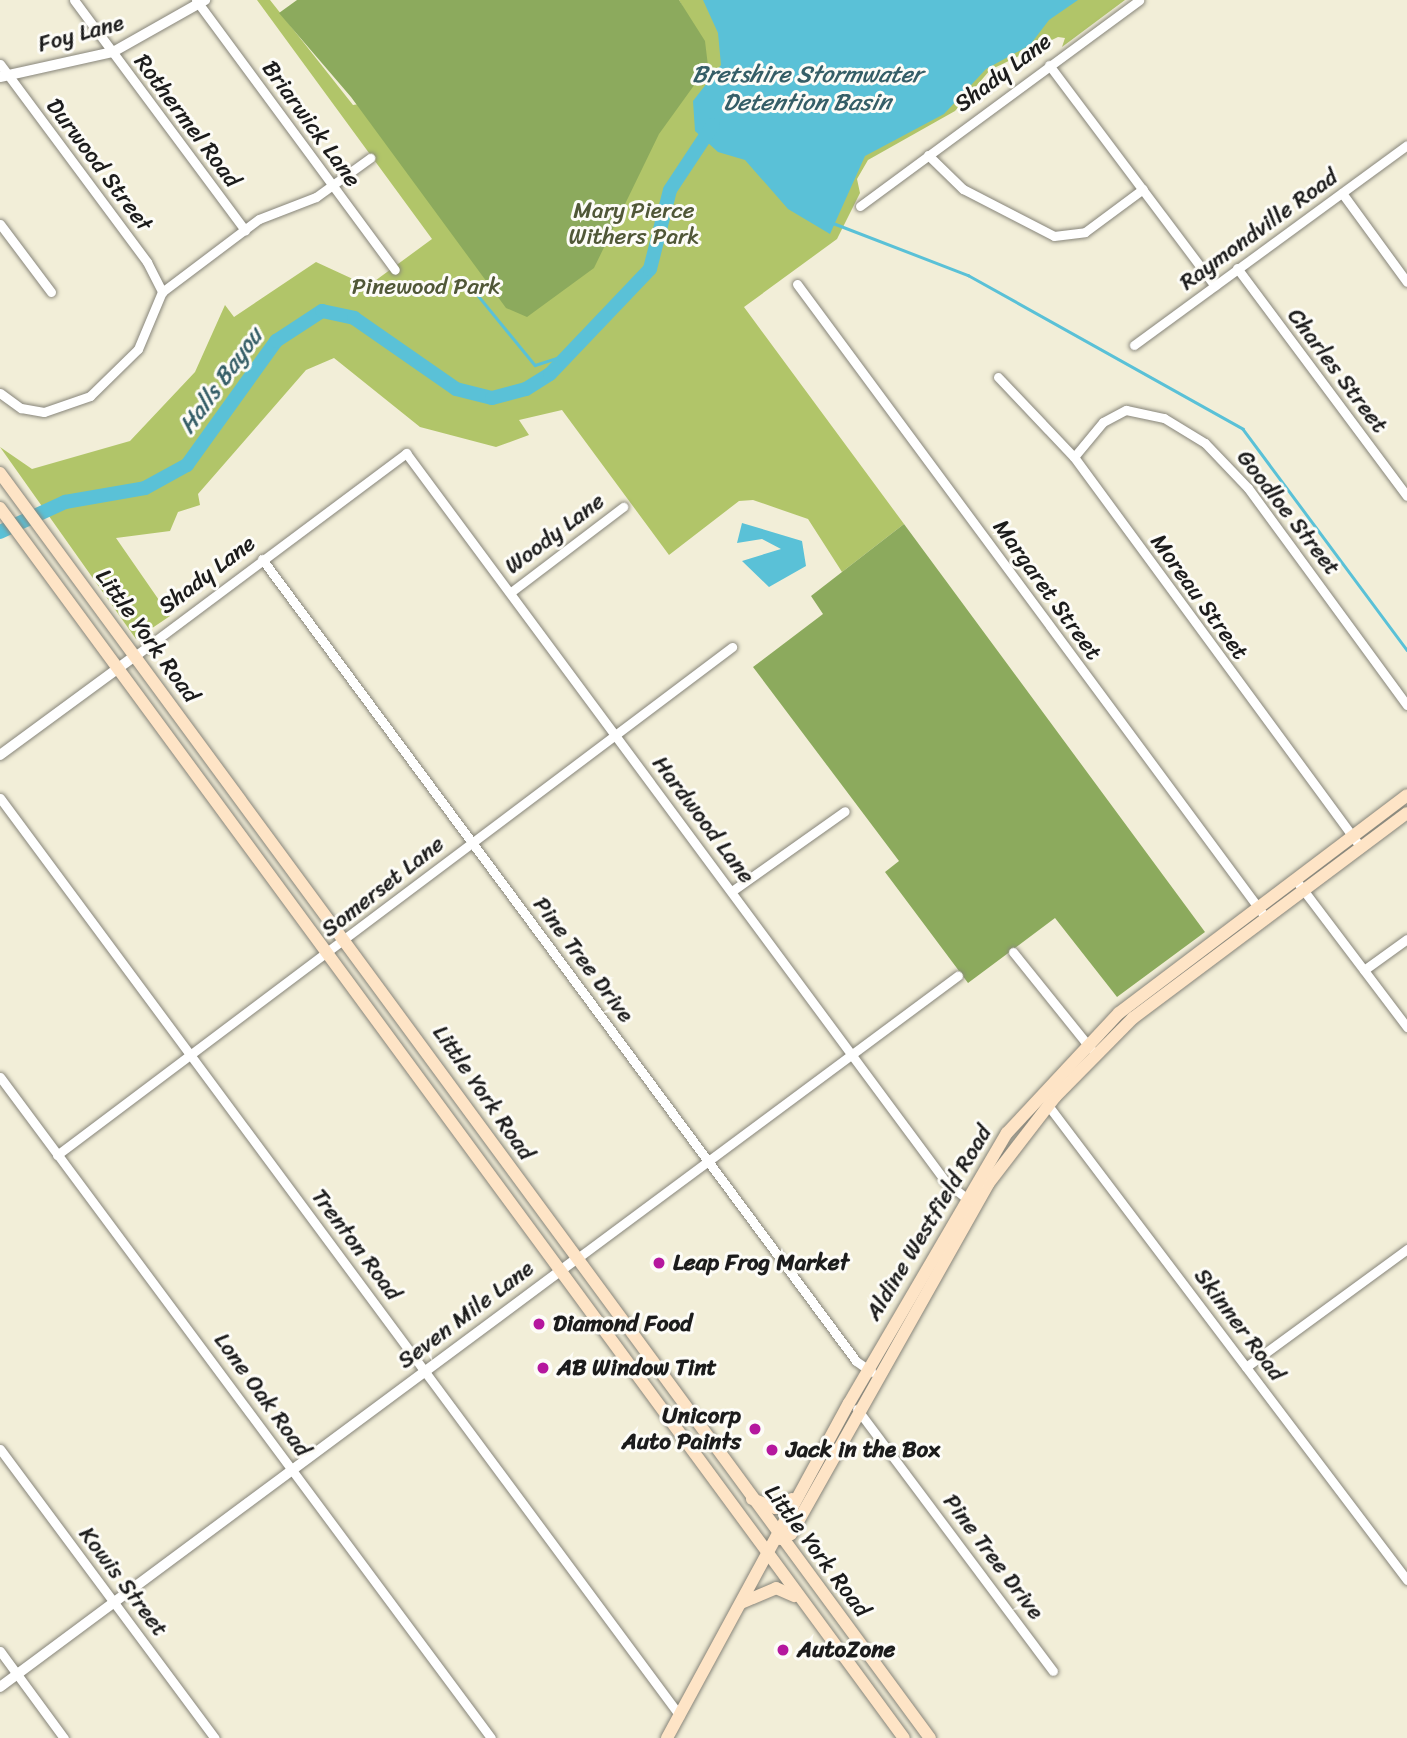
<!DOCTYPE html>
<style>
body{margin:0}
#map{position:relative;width:1407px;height:1738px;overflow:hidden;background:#f2eed8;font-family:Sriracha,sans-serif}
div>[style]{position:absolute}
.green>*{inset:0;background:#b1c569}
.forest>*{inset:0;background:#8caa5d}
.water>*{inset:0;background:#5ac1d7}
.stream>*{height:2.5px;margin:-1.25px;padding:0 1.25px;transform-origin:1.25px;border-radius:1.25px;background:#5ac1d7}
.river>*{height:14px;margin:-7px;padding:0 7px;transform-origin:7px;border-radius:7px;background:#5ac1d7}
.roads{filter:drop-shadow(0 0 2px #87857a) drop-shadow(0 0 2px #87857a)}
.minor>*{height:9px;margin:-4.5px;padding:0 4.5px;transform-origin:4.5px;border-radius:4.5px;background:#fff}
.tertiary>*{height:10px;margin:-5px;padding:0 5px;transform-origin:5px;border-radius:5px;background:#fff}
.secondary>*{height:12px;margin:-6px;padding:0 6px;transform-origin:6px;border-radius:6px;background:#fee4c6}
.dots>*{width:19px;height:19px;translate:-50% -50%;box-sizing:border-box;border:4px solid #fdfcf7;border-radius:50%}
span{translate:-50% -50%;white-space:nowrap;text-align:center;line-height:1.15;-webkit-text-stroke:6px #fdfcf7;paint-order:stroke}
.street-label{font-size:23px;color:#1c1c1c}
.park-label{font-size:23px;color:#505737}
.poi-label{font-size:23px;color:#1c1c1c;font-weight:700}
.left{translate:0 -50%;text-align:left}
.right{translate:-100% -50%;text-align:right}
.water-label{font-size:24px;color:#355e67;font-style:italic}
</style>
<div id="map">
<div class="green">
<i style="clip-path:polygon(257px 0,270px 0,353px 105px,706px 50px,679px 0,1125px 0,1062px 47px,1065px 38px,1058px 37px,990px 70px,955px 111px,868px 160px,857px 179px,860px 193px,837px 239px,744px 307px,904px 524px,842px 572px,808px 519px,753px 500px,739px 501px,669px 555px,562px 410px,519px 420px,529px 435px,496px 447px,420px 427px,334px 358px,306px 370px,198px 494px,200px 505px,178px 512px,170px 531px,116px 538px,170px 616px,136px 639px,0 447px,32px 469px,130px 441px,195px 372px,225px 305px,234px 317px,316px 262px,368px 286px,432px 239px)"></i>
</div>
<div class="forest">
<i style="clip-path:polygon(297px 0,679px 0,705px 41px,708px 66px,659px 134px,594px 268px,527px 317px,506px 308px,351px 97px,279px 13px)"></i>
<i style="clip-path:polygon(904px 524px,1205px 932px,1117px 997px,1055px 918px,968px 983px,885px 872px,899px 861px,753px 667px,823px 614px,811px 596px)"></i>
</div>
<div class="water">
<i style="clip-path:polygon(703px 0,1078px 0,1049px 20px,1030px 45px,986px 69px,944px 114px,865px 156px,830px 234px,788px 209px,745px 160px,718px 152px,695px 131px,693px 101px,721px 65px,718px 33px)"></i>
<i style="clip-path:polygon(742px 523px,802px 541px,806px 566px,769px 587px,742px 561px,781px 549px,762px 539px,737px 543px)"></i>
</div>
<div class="stream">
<i style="left:833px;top:223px;width:145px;rotate:21.1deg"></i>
<i style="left:968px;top:275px;width:315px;rotate:29.2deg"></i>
<i style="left:1243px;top:429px;width:275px;rotate:53.4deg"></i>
<i style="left:476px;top:293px;width:93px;rotate:50.7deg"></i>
<i style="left:535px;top:365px;width:29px;rotate:-18deg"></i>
</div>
<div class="river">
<i style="left:0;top:532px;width:72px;rotate:-24.8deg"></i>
<i style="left:65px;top:502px;width:81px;rotate:-9.9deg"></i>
<i style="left:145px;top:488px;width:48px;rotate:-28.7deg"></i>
<i style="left:187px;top:465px;width:153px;rotate:-54.3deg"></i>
<i style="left:276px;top:341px;width:55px;rotate:-33.1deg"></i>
<i style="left:322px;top:311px;width:33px;rotate:12deg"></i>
<i style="left:354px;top:318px;width:124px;rotate:34.8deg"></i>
<i style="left:456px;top:389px;width:37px;rotate:14deg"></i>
<i style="left:492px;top:398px;width:35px;rotate:-15deg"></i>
<i style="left:526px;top:389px;width:28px;rotate:-32deg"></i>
<i style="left:550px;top:374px;width:145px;rotate:-46.4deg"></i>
<i style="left:650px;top:269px;width:81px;rotate:-75.8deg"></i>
<i style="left:670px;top:190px;width:78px;rotate:-56.5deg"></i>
</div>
<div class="roads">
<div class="minor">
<i style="left:74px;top:0;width:287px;rotate:53.4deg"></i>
<i style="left:196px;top:0;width:335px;rotate:53.6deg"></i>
<i style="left:0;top:64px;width:247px;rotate:53.4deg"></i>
<i style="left:147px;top:262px;width:34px;rotate:63deg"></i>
<i style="left:1049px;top:65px;width:276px;rotate:53.1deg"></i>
<i style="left:928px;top:155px;width:49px;rotate:44.2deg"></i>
<i style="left:963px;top:189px;width:102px;rotate:27.3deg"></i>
<i style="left:1054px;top:236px;width:31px;rotate:-7deg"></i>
<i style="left:1085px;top:232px;width:72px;rotate:-36.6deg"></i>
<i style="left:1342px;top:193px;width:110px;rotate:53.9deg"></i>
<i style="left:860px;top:206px;width:347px;rotate:-36.4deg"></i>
<i style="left:0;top:224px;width:85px;rotate:53.1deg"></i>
<i style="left:1237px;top:268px;width:284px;rotate:53.3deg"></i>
<i style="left:797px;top:284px;width:789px;rotate:53.51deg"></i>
<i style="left:1134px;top:345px;width:338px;rotate:-36.2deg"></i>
<i style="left:998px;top:377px;width:110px;rotate:46.5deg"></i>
<i style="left:1074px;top:457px;width:484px;rotate:53.7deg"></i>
<i style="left:0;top:393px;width:26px;rotate:36deg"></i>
<i style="left:21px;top:408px;width:23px;rotate:10deg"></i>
<i style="left:44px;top:412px;width:49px;rotate:-19.2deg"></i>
<i style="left:90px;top:396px;width:67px;rotate:-44.4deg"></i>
<i style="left:138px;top:349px;width:62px;rotate:-67.2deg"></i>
<i style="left:162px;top:292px;width:121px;rotate:-37deg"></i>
<i style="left:259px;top:219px;width:61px;rotate:-21.1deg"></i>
<i style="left:316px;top:197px;width:67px;rotate:-35.8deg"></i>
<i style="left:1074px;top:457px;width:45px;rotate:-50.4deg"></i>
<i style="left:1103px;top:422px;width:26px;rotate:-28deg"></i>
<i style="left:1126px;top:410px;width:39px;rotate:12deg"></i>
<i style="left:1164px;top:418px;width:48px;rotate:31.4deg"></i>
<i style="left:1205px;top:443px;width:62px;rotate:46.3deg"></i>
<i style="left:1248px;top:488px;width:269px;rotate:53.8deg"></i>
<i style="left:262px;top:559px;width:998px;rotate:53.47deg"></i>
<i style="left:856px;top:1361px;width:19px;rotate:35deg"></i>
<i style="left:511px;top:592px;width:141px;rotate:-37.2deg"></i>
<i style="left:135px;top:656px;width:339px;rotate:-36.8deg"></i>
<i style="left:406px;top:453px;width:906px;rotate:53.48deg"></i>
<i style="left:945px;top:1181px;width:33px;rotate:39deg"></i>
<i style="left:0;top:798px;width:1142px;rotate:53.47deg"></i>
<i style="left:1295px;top:879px;width:186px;rotate:52.9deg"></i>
<i style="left:732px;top:891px;width:138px;rotate:-35.3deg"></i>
<i style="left:1013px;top:952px;width:124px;rotate:51.2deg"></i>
<i style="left:1364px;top:970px;width:53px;rotate:-35.8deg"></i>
<i style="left:0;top:1077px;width:823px;rotate:53.39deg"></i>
<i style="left:1047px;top:1104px;width:597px;rotate:52.9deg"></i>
<i style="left:57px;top:1155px;width:845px;rotate:-36.96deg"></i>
<i style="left:575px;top:1260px;width:477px;rotate:-36.6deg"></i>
<i style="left:1246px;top:1367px;width:200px;rotate:-36.2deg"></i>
<i style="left:857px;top:1409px;width:327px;rotate:53.2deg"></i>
<i style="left:0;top:1449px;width:360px;rotate:53.4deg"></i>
<i style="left:0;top:1651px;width:108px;rotate:53.7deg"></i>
</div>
<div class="tertiary">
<i style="left:0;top:77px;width:116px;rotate:-12.5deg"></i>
<i style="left:113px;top:52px;width:106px;rotate:-29.5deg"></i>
<i style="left:0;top:755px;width:167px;rotate:-36.3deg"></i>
<i style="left:0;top:1687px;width:716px;rotate:-36.6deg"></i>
</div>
<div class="secondary">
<i style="left:0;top:473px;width:1570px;rotate:53.68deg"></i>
<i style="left:0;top:508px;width:1526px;rotate:53.69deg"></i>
<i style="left:752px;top:1499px;width:25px;rotate:21deg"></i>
<i style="left:775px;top:1508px;width:19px;rotate:-28deg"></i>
<i style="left:780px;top:1539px;width:12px;rotate:-24deg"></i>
<i style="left:791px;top:1534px;width:402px;rotate:-60.6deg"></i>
<i style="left:988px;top:1184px;width:110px;rotate:-52.4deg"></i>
<i style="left:1055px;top:1097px;width:111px;rotate:-45.4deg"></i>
<i style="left:1133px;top:1018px;width:342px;rotate:-36.8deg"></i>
<i style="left:741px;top:1603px;width:38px;rotate:-23deg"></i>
<i style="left:776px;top:1588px;width:20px;rotate:24deg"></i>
<i style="left:667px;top:1738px;width:381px;rotate:-61.5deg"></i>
<i style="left:849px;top:1403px;width:313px;rotate:-59.7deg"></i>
<i style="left:1007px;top:1133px;width:164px;rotate:-47deg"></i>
<i style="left:1119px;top:1013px;width:361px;rotate:-37.1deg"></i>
</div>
</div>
<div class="dots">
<i style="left:659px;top:1263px;background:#b5179e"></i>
<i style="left:539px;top:1324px;background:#b5179e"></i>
<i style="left:543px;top:1368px;background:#b5179e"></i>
<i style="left:755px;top:1429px;background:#b5179e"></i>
<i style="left:772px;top:1450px;background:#b5179e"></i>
<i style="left:783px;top:1650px;background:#b5179e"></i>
</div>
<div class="street-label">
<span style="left:81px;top:34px;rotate:-15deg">Foy Lane</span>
<span style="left:1003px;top:73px;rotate:-37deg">Shady Lane</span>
<span style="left:187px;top:121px;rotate:53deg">Rothermel Road</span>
<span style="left:311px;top:124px;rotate:54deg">Briarwick Lane</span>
<span style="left:99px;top:165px;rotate:53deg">Durwood Street</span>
<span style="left:1259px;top:230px;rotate:-36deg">Raymondville Road</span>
<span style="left:1337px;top:371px;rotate:53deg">Charles Street</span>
<span style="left:1288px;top:513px;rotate:52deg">Goodloe Street</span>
<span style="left:555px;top:534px;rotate:-37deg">Woody Lane</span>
<span style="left:207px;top:575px;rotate:-37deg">Shady Lane</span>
<span style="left:1047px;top:590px;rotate:54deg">Margaret Street</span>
<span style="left:1199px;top:597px;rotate:54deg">Moreau Street</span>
<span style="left:147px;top:636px;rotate:54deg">Little York Road</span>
<span style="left:703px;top:820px;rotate:53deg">Hardwood Lane</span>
<span style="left:383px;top:887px;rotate:-38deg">Somerset Lane</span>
<span style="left:583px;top:960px;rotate:53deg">Pine Tree Drive</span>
<span style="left:483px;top:1093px;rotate:55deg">Little York Road</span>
<span style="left:929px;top:1223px;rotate:-59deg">Aldine Westfield Road</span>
<span style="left:356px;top:1245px;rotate:53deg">Trenton Road</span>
<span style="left:466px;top:1315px;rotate:-37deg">Seven Mile Lane</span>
<span style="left:1239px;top:1325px;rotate:53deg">Skinner Road</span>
<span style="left:262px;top:1395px;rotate:54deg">Lone Oak Road</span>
<span style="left:817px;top:1551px;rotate:53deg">Little York Road</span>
<span style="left:993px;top:1557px;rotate:53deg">Pine Tree Drive</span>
<span style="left:123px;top:1582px;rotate:53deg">Kowis Street</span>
</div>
<div class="park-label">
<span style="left:634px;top:224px">Mary Pierce<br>Withers Park</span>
<span style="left:426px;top:287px">Pinewood Park</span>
</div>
<div class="poi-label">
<span class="left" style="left:673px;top:1263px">Leap Frog Market</span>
<span class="left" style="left:553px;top:1324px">Diamond Food</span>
<span class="left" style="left:557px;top:1368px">AB Window Tint</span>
<span class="right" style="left:741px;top:1429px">Unicorp<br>Auto Paints</span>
<span class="left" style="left:786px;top:1450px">Jack in the Box</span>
<span class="left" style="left:797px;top:1650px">AutoZone</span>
</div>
<div class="water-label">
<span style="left:807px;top:89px">Bretshire Stormwater<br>Detention Basin</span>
<span style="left:221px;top:381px;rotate:-54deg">Halls Bayou</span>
</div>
</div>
